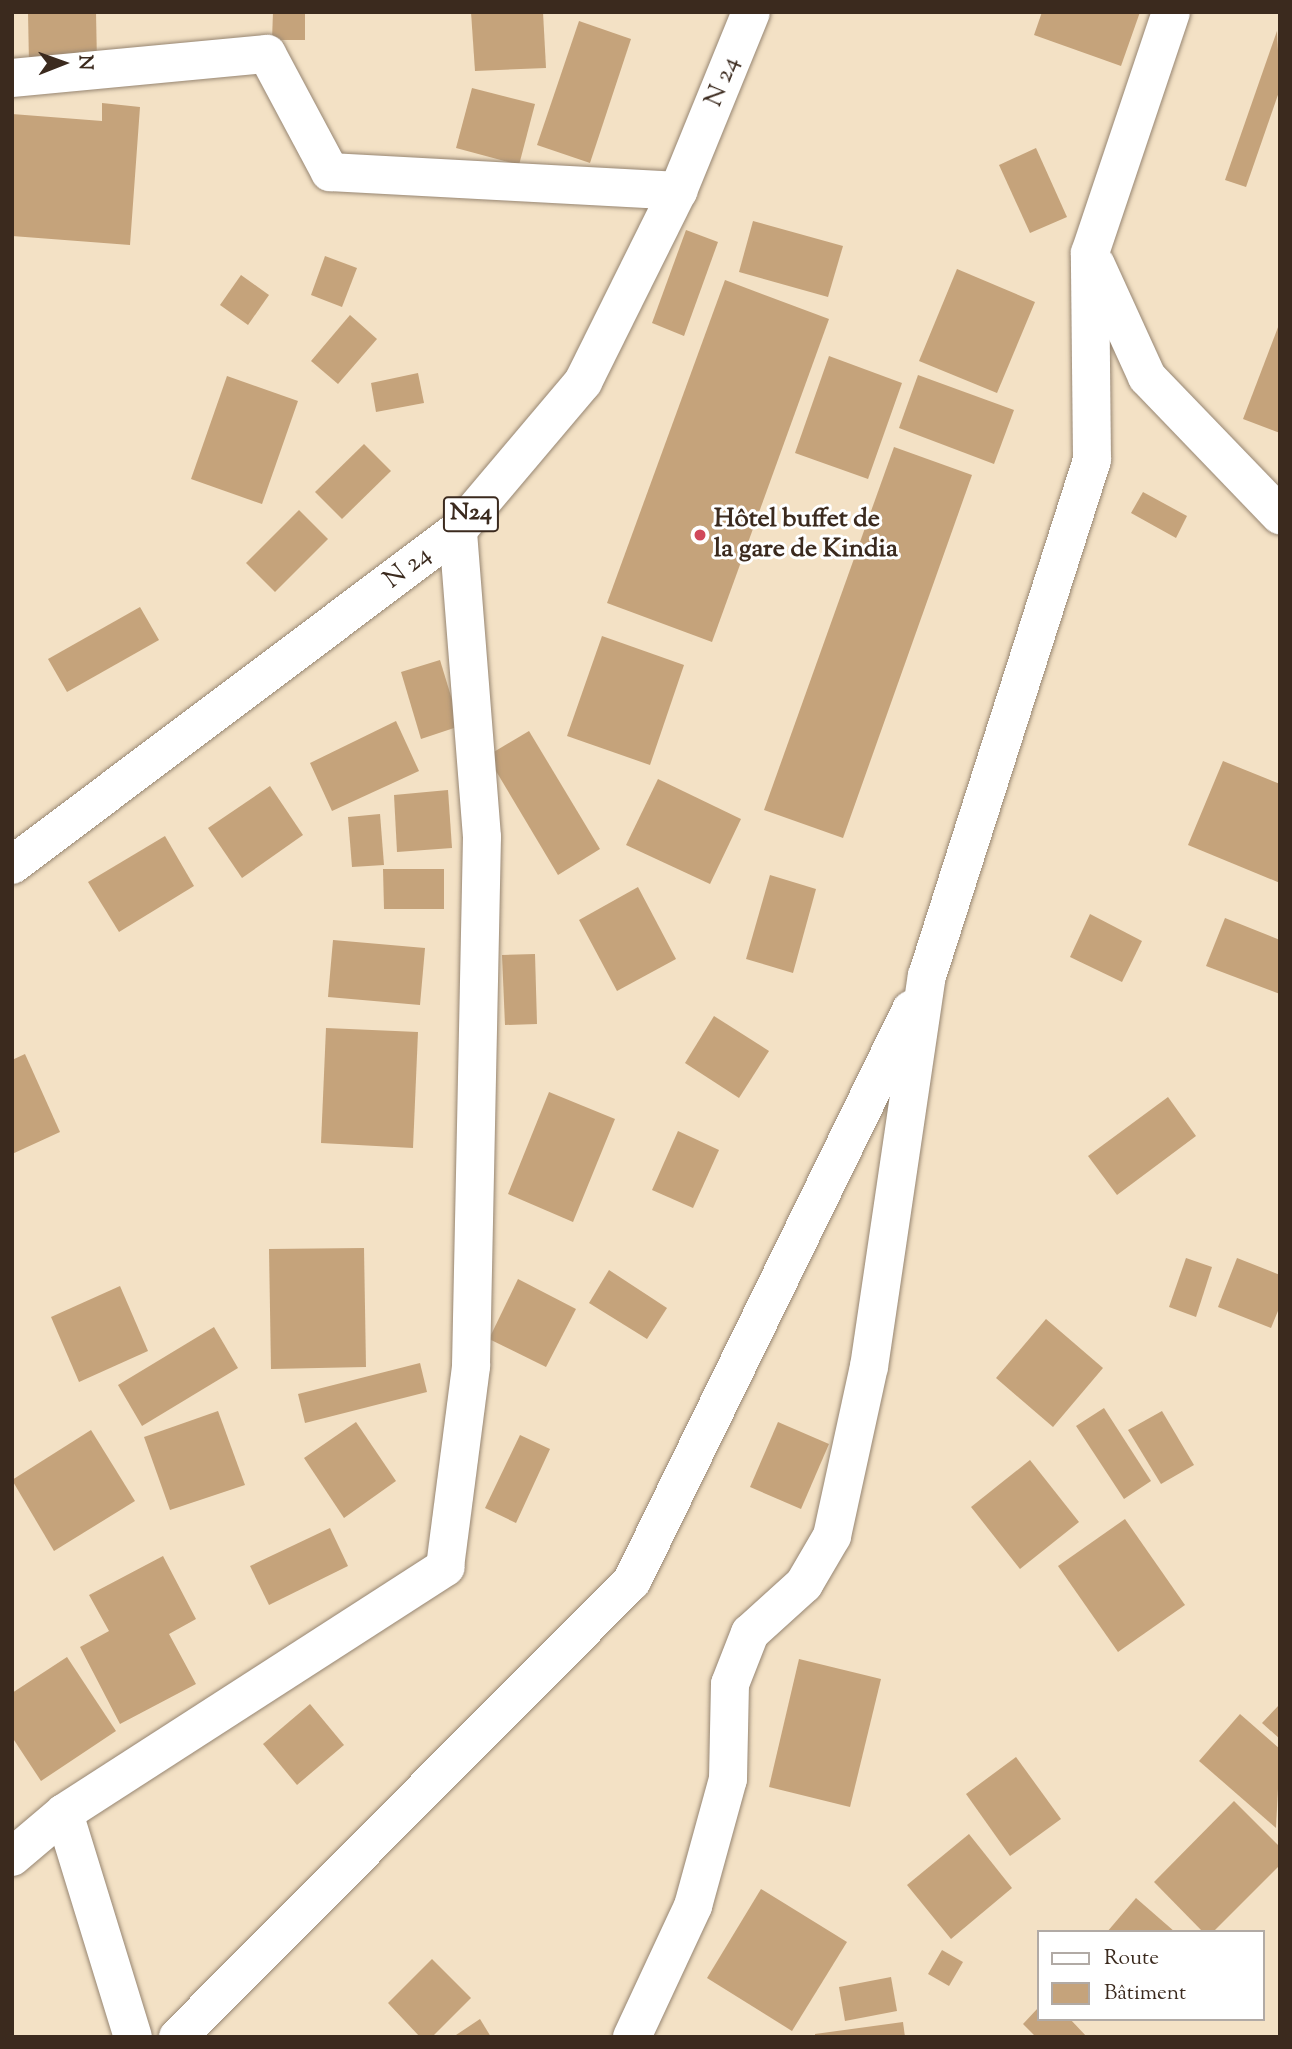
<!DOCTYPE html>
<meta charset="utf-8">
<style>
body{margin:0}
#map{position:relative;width:1292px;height:2049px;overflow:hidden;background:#f3e1c5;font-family:"Sorts Mill Goudy",serif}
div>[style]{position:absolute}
.building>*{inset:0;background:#c5a37b}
.roads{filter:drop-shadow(0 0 2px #978672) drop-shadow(0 0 2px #978672)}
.minor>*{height:38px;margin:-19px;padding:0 19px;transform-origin:19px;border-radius:19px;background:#fff}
.major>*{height:38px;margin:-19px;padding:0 19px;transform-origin:19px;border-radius:19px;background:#fff}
.dots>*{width:19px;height:19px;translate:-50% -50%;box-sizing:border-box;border:4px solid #fff;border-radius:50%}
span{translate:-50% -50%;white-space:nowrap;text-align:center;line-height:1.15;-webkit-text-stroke:6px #fff;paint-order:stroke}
.shield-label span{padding:2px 5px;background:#fff;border:2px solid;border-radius:5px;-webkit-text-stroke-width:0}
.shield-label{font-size:24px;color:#3b2a1e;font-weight:700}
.street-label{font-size:26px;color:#3b2a1e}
.poi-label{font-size:26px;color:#3b2a1e;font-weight:700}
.left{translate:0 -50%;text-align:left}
.frame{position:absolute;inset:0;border:14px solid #3b2a1e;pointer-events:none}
.legend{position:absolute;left:1037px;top:1930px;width:228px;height:91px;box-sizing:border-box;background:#fff;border:2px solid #b1aaa5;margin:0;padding:9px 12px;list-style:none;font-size:21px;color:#3b2a1e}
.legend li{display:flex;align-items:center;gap:14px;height:35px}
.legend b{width:35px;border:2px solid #b1aaa5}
.north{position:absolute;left:28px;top:28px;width:70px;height:70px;-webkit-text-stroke:5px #fff;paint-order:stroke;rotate:89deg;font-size:19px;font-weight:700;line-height:28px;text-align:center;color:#3b2a1e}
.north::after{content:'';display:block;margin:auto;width:24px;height:32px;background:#3b2a1e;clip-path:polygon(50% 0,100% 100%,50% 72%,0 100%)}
</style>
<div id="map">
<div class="building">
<i style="clip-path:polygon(28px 12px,96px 12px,97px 64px,29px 64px)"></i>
<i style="clip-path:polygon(273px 12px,305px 12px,305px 40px,272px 40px)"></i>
<i style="clip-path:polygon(471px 12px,543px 12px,546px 68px,475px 71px)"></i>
<i style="clip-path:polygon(1042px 12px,1140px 12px,1121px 66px,1034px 35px)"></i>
<i style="clip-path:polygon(579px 21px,631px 39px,590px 163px,537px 145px)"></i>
<i style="clip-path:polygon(1277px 31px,1280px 89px,1246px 187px,1225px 180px)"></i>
<i style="clip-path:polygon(472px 88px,535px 104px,519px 165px,456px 148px)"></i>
<i style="clip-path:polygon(102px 103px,140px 107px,130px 245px,12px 236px,12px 114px,102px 121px)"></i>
<i style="clip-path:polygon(1036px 148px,1067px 217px,1030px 233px,999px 165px)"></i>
<i style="clip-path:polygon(753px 221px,843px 246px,828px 297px,739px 272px)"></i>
<i style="clip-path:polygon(686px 230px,718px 242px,684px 336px,652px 323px)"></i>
<i style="clip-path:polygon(325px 256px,357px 268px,342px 307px,311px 295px)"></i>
<i style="clip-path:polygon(957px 269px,1035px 302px,997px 393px,919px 361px)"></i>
<i style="clip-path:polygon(241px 275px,269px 295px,248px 325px,220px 305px)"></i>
<i style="clip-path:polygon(725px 280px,829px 319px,712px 642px,607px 603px)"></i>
<i style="clip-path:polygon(350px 315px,377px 339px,338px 384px,311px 361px)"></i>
<i style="clip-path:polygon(1280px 322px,1280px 433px,1243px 419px)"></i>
<i style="clip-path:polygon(829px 356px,902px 383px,868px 479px,795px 453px)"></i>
<i style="clip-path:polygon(418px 373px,424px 403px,376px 412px,371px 383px)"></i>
<i style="clip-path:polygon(918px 375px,1014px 410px,994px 464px,899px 428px)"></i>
<i style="clip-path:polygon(227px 376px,298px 401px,262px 504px,191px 479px)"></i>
<i style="clip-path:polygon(364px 444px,391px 471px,342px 519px,315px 492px)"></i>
<i style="clip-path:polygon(894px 447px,972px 475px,843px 838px,764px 810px)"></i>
<i style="clip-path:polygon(1143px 492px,1187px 516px,1176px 538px,1131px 513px)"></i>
<i style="clip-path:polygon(299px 510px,328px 539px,275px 592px,246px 563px)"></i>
<i style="clip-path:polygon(140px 607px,159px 640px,67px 692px,48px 659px)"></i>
<i style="clip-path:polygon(602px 636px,684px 665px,650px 765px,567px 736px)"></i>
<i style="clip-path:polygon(440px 660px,460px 726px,421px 739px,401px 672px)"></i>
<i style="clip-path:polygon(396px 721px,419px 771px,332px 811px,310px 763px)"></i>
<i style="clip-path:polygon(529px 731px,600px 849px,558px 875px,487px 756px)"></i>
<i style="clip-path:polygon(1223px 761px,1280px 784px,1280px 883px,1188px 845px)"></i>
<i style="clip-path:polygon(658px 779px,741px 819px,710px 884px,626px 845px)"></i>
<i style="clip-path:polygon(270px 786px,303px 835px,242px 878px,208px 828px)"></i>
<i style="clip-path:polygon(448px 790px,452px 848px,397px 852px,394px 795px)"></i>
<i style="clip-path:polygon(380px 814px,384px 865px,352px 867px,348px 817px)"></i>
<i style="clip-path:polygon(165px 836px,194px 886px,119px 932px,88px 882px)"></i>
<i style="clip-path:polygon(383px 869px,444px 869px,444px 909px,384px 909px)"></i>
<i style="clip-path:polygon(770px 875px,816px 889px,793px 973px,746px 959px)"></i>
<i style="clip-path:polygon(638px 887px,676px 959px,617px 991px,579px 920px)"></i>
<i style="clip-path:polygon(1090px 914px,1142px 941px,1122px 982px,1070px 957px)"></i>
<i style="clip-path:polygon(1225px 918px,1280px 940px,1280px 994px,1206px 966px)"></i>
<i style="clip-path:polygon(333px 940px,425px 948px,420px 1005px,328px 997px)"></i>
<i style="clip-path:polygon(535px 954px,537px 1024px,505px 1025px,502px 955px)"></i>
<i style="clip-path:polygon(714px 1016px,769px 1051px,739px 1098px,685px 1063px)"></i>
<i style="clip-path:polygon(326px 1028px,418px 1032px,413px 1148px,321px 1143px)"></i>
<i style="clip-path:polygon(25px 1054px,60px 1132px,12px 1154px,12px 1060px)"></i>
<i style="clip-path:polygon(549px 1092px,615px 1119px,573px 1222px,508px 1194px)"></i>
<i style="clip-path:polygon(1168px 1097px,1196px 1136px,1117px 1195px,1088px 1156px)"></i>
<i style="clip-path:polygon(678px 1131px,719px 1150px,693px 1208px,652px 1190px)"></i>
<i style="clip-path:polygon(364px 1248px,366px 1367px,271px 1369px,269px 1249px)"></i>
<i style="clip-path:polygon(1186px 1258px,1212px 1267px,1196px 1317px,1169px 1307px)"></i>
<i style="clip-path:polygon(1237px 1258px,1280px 1275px,1280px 1306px,1271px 1328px,1218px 1307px)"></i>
<i style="clip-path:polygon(609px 1270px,667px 1308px,647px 1339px,589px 1303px)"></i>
<i style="clip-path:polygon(518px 1279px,576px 1309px,546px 1367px,489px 1339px)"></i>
<i style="clip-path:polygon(120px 1286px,148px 1351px,79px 1382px,51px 1317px)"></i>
<i style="clip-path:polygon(1046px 1319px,1103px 1368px,1053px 1427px,996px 1378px)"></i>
<i style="clip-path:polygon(214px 1327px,238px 1368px,142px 1426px,118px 1385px)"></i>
<i style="clip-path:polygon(420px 1363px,427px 1392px,305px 1423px,298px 1394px)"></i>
<i style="clip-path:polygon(1104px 1408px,1151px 1481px,1124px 1499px,1076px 1426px)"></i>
<i style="clip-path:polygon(218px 1411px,245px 1485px,170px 1510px,144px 1437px)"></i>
<i style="clip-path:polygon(1162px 1411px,1194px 1465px,1161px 1484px,1128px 1430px)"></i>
<i style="clip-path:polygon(356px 1422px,396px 1481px,344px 1518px,304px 1458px)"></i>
<i style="clip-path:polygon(778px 1422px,829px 1444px,801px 1509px,750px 1487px)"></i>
<i style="clip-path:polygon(91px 1430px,135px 1501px,54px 1551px,12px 1480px)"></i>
<i style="clip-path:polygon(520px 1435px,550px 1449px,516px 1523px,485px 1508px)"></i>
<i style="clip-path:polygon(1030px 1460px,1079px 1522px,1020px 1569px,971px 1507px)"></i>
<i style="clip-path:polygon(1125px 1519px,1185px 1605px,1118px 1652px,1058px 1566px)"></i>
<i style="clip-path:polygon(330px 1528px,348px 1566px,269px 1605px,250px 1566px)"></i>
<i style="clip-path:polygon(163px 1556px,196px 1619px,169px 1634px,196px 1684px,120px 1724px,80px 1647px,109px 1631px,89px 1595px)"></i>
<i style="clip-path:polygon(67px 1657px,116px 1731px,41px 1781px,12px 1737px,12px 1693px)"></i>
<i style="clip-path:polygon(799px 1659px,881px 1679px,850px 1807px,769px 1787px)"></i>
<i style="clip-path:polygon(310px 1704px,344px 1745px,297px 1785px,263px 1744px)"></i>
<i style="clip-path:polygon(1280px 1704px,1280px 1739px,1262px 1723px)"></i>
<i style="clip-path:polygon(1240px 1714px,1280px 1749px,1276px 1828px,1199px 1761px)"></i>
<i style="clip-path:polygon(1016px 1757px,1061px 1819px,1010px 1856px,966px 1794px)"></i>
<i style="clip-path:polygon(1234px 1801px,1280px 1847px,1280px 1865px,1213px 1932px,1203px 1932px,1154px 1882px)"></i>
<i style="clip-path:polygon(969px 1834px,1012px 1888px,951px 1939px,907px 1885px)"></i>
<i style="clip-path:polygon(761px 1889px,847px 1942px,792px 2031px,707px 1978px)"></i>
<i style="clip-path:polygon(1136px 1898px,1175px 1932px,1107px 1932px)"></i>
<i style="clip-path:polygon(942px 1950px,963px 1962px,949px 1986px,928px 1974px)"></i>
<i style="clip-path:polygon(432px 1959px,471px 1998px,432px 2037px,420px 2037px,388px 2003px)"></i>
<i style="clip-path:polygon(891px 1977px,897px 2011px,845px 2021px,839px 1987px)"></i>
<i style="clip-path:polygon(1038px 2008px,1038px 2019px,1070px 2019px,1087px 2037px,1036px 2037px,1023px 2024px)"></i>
<i style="clip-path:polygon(480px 2019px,491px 2037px,453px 2037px)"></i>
<i style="clip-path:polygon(903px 2022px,905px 2037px,815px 2037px,815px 2034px)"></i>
</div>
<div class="roads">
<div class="minor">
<i style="left:12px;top:78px;width:256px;rotate:-5.4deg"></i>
<i style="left:267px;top:54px;width:134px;rotate:61.9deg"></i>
<i style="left:330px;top:172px;width:349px;rotate:3.1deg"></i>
<i style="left:1096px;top:265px;width:123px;rotate:65.5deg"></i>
<i style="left:1147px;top:377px;width:192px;rotate:46.1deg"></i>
<i style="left:64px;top:1813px;width:234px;rotate:72.9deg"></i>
<i style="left:12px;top:1857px;width:68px;rotate:-40.2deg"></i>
<i style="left:64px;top:1813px;width:454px;rotate:-32.8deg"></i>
<i style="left:445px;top:1567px;width:203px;rotate:-82.6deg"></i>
<i style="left:471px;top:1366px;width:529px;rotate:-88.81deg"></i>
<i style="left:482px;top:837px;width:308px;rotate:-94.5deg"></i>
<i style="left:178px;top:2037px;width:643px;rotate:-45.13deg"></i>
<i style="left:632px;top:1581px;width:636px;rotate:-63.96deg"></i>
<i style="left:632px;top:2037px;width:145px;rotate:-65deg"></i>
<i style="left:693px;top:1906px;width:132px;rotate:-74.6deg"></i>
<i style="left:728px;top:1779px;width:95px;rotate:-88.8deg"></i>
<i style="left:730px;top:1684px;width:55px;rotate:-68.6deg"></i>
<i style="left:750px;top:1633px;width:73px;rotate:-42.2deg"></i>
<i style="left:804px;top:1584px;width:56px;rotate:-59.7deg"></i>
<i style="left:832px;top:1536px;width:173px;rotate:-77.7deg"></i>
<i style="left:869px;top:1367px;width:395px;rotate:-81.6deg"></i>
<i style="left:927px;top:976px;width:542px;rotate:-72.27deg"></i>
<i style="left:1092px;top:460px;width:207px;rotate:-90.6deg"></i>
<i style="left:1090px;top:253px;width:254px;rotate:-71.4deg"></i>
</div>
<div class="major">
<i style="left:12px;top:865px;width:558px;rotate:-36.91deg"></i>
<i style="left:458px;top:530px;width:194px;rotate:-49.8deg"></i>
<i style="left:583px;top:382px;width:213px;rotate:-63.6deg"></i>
<i style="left:678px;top:191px;width:193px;rotate:-67.8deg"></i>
</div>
</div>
<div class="dots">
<i style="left:700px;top:535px;background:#d1495b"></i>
</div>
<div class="shield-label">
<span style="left:471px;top:514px">N24</span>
</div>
<div class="street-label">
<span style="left:723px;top:82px;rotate:-68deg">N 24</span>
<span style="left:408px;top:568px;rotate:-38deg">N 24</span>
</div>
<div class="poi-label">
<span class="left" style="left:714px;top:535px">Hôtel buffet de<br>la gare de Kindia</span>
</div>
<div class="frame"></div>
<ul class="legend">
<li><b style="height:9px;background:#fff"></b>Route</li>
<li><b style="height:19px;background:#c5a37b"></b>Bâtiment</li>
</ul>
<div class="north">N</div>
</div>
